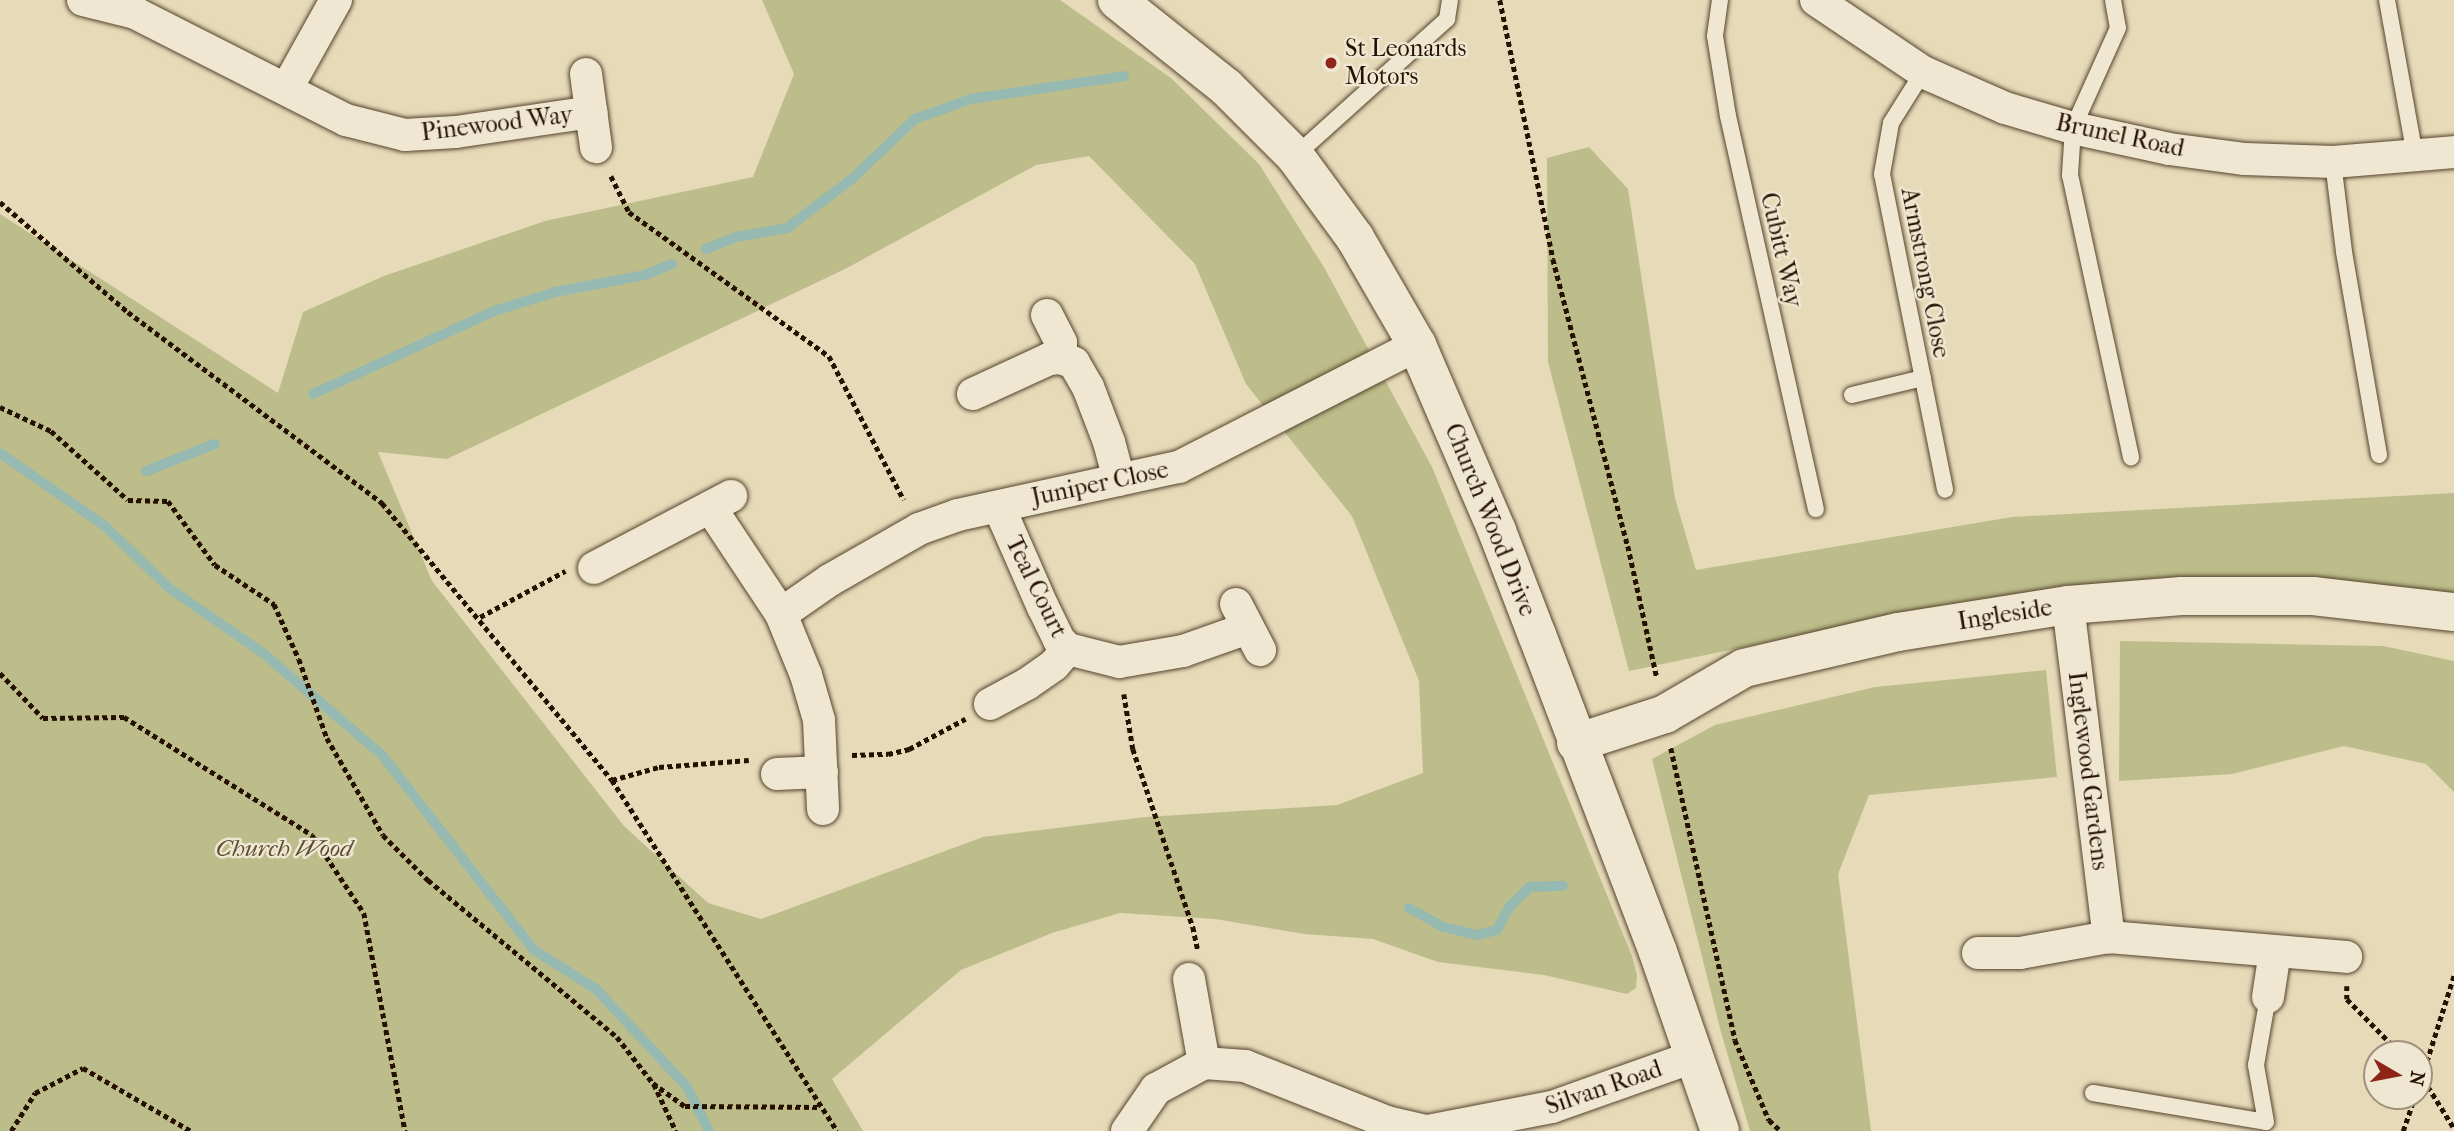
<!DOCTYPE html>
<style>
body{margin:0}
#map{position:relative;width:2454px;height:1131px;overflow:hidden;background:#e6dab8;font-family:"IM FELL French Canon",serif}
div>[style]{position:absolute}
.green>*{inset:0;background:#bcbd8a}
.stream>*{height:10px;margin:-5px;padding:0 5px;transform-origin:5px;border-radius:5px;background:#96bab1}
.path>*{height:4.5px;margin-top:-2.25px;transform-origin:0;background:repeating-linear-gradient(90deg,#261100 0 5px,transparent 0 8.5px)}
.roads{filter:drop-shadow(0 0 2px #56432e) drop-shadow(0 0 2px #56432e)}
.lane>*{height:16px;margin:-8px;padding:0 8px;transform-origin:8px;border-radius:8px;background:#efe7d1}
.street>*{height:32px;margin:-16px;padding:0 16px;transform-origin:16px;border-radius:16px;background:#efe7d1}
.secondary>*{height:38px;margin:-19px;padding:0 19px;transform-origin:19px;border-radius:19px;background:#efe7d1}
.dots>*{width:19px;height:19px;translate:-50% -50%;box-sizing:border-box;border:4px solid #efe7d1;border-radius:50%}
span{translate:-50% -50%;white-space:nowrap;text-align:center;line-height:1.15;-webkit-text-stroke:5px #efe7d1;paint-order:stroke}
.poi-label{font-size:24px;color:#261100}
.left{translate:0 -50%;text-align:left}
.street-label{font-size:24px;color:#261100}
.park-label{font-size:24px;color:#5a4d30;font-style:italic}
.north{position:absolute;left:2363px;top:1040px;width:70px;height:70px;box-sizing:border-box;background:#efe7d1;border:2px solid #9f917d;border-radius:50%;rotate:100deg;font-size:19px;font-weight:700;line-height:28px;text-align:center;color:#261100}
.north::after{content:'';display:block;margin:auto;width:24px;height:32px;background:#8f2418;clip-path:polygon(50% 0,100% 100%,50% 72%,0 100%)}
</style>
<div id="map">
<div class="green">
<i style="clip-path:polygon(evenodd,762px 0,1060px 0,1171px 78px,1259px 164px,1325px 269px,1432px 467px,1632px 956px,1637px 975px,1636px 988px,1627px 994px,1544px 975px,1438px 962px,1373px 939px,1305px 934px,1215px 919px,1120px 913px,1052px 933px,961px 970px,832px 1079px,863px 1131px,0 1131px,0 214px,278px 393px,303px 312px,384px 276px,545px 221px,753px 177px,794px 74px,762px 0,1089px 156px,1195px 264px,1246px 384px,1352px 516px,1419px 681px,1423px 773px,1337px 805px,1146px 817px,983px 837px,761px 919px,708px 903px,624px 826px,432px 581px,378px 452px,447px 459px,845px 269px,1036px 165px,1089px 156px)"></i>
<i style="clip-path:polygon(1589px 147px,1628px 189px,1675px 498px,1696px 570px,2012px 517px,2454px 493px,2454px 601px,1932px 608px,1629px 671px,1548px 362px,1547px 158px)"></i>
<i style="clip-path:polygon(2120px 641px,2383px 646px,2454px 661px,2454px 792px,2426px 764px,2344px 746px,2232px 774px,2119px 781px)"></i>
<i style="clip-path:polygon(2046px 670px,2057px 777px,1869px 795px,1838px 874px,1871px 1131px,1750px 1131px,1721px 1032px,1652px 759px,1715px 725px,1875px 687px)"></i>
</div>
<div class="stream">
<i style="left:706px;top:249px;width:32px;rotate:-22deg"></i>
<i style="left:736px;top:237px;width:52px;rotate:-10deg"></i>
<i style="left:787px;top:228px;width:83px;rotate:-37.1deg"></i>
<i style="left:853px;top:178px;width:86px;rotate:-43.6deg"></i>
<i style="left:915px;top:119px;width:59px;rotate:-19.7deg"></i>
<i style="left:971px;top:99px;width:155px;rotate:-8.5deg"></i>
<i style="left:313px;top:394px;width:199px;rotate:-24.6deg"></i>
<i style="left:494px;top:311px;width:64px;rotate:-17.3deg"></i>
<i style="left:555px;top:292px;width:92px;rotate:-10.7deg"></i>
<i style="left:645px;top:275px;width:29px;rotate:-22deg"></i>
<i style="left:0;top:453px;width:128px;rotate:34.8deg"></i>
<i style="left:105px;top:526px;width:89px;rotate:44.1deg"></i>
<i style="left:169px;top:588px;width:114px;rotate:34.7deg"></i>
<i style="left:263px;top:653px;width:157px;rotate:40.6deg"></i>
<i style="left:382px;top:755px;width:247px;rotate:52.1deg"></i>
<i style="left:534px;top:950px;width:73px;rotate:32.2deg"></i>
<i style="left:596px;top:989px;width:134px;rotate:47.1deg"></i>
<i style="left:687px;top:1087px;width:49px;rotate:63.4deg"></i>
<i style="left:146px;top:471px;width:74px;rotate:-21.4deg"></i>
<i style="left:1409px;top:908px;width:39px;rotate:29deg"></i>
<i style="left:1443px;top:927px;width:36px;rotate:13deg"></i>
<i style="left:1478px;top:935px;width:20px;rotate:-15deg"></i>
<i style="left:1497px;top:930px;width:27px;rotate:-62deg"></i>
<i style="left:1510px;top:906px;width:28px;rotate:-44deg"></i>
<i style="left:1530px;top:887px;width:33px;rotate:-2deg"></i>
</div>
<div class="path">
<i style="left:1500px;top:0;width:264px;rotate:78.4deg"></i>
<i style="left:1553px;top:259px;width:297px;rotate:75.4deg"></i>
<i style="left:1628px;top:546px;width:135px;rotate:77.6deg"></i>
<i style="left:611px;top:176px;width:40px;rotate:63.4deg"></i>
<i style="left:629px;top:212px;width:246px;rotate:35.8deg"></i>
<i style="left:829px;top:356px;width:162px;rotate:62.5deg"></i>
<i style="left:0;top:202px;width:169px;rotate:40.7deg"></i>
<i style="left:128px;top:312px;width:318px;rotate:36.9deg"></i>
<i style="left:382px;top:503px;width:360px;rotate:50.3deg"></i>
<i style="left:612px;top:780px;width:417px;rotate:57.3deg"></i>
<i style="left:0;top:407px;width:56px;rotate:25.2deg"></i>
<i style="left:51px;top:431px;width:103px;rotate:41.9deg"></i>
<i style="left:128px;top:500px;width:40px;rotate:1.4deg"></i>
<i style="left:168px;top:501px;width:79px;rotate:53.7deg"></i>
<i style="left:215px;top:565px;width:71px;rotate:33.5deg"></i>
<i style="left:274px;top:604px;width:60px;rotate:65.6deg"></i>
<i style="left:299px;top:659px;width:84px;rotate:70.5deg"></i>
<i style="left:327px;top:738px;width:112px;rotate:60deg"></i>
<i style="left:383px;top:835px;width:64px;rotate:45deg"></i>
<i style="left:428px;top:880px;width:246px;rotate:39.7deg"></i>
<i style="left:617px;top:1037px;width:58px;rotate:52deg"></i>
<i style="left:653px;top:1083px;width:39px;rotate:36deg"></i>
<i style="left:685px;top:1106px;width:135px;rotate:0.4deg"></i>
<i style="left:480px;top:617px;width:97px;rotate:-28.4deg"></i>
<i style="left:0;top:673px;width:62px;rotate:46.3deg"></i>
<i style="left:43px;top:718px;width:81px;rotate:-0.7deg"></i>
<i style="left:124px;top:717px;width:222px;rotate:32.1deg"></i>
<i style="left:312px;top:835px;width:94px;rotate:56.3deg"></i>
<i style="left:364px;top:913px;width:222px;rotate:79.3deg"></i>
<i style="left:1124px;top:694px;width:56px;rotate:80.7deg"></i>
<i style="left:1133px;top:749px;width:188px;rotate:71.4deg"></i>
<i style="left:1193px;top:927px;width:24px;rotate:78deg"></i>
<i style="left:1671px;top:748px;width:299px;rotate:77.6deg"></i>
<i style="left:1735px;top:1040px;width:87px;rotate:67deg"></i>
<i style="left:1769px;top:1120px;width:16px;rotate:43deg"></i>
<i style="left:852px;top:755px;width:36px;rotate:-2deg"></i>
<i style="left:888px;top:754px;width:22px;rotate:-13deg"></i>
<i style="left:909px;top:749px;width:64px;rotate:-28.2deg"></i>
<i style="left:612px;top:780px;width:49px;rotate:-15.5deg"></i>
<i style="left:659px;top:767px;width:90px;rotate:-4.4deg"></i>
<i style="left:2347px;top:986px;width:13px;rotate:90deg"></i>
<i style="left:2347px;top:999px;width:77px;rotate:45.5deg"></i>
<i style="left:2419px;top:1072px;width:66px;rotate:58deg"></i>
<i style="left:654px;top:1084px;width:52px;rotate:64.9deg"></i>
<i style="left:2419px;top:1086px;width:116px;rotate:-72.5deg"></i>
<i style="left:11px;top:1131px;width:45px;rotate:-57.7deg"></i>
<i style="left:35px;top:1093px;width:54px;rotate:-27.5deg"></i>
<i style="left:83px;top:1068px;width:125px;rotate:30.3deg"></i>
<i style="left:2403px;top:1131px;width:37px;rotate:-71deg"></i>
</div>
<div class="roads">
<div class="lane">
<i style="left:1720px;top:0;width:36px;rotate:98deg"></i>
<i style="left:1715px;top:36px;width:81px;rotate:80.8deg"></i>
<i style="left:1728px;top:116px;width:403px;rotate:77.4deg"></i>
<i style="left:2113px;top:0;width:28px;rotate:80deg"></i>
<i style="left:2118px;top:28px;width:110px;rotate:114.2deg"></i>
<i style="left:2073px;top:128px;width:47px;rotate:93.7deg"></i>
<i style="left:2070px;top:175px;width:289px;rotate:77.8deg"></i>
<i style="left:2387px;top:0;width:158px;rotate:79.8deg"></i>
<i style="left:1923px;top:72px;width:60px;rotate:122.1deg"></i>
<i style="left:1891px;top:123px;width:52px;rotate:100deg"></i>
<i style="left:1882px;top:174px;width:322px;rotate:78.7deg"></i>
<i style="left:1295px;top:156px;width:205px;rotate:-42deg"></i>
<i style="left:1447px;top:19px;width:19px;rotate:-81deg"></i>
<i style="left:2333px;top:162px;width:91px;rotate:83deg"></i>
<i style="left:2344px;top:252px;width:206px;rotate:80.2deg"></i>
<i style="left:1852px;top:395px;width:73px;rotate:-13.5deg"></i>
<i style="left:2093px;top:1093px;width:175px;rotate:9.5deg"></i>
<i style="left:2266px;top:1122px;width:58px;rotate:-100deg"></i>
<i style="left:2256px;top:1065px;width:69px;rotate:-80deg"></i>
</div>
<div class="street">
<i style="left:83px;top:0;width:54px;rotate:14deg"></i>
<i style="left:135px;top:13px;width:237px;rotate:26.9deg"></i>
<i style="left:346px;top:120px;width:61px;rotate:14.3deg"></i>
<i style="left:405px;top:135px;width:51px;rotate:-3.4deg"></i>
<i style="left:456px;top:132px;width:137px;rotate:-8.4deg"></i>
<i style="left:1816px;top:0;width:129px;rotate:33.9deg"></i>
<i style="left:1923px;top:72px;width:90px;rotate:23.7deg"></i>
<i style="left:2005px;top:108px;width:71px;rotate:16.4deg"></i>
<i style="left:2073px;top:128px;width:98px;rotate:12.3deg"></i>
<i style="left:2169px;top:149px;width:77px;rotate:7.5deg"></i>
<i style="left:2245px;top:159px;width:88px;rotate:2deg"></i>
<i style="left:2333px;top:162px;width:121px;rotate:-4.7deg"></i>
<i style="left:586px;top:74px;width:74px;rotate:82.2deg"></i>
<i style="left:287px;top:88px;width:101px;rotate:-60.9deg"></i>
<i style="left:1047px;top:315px;width:31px;rotate:63deg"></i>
<i style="left:1061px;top:343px;width:15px;rotate:90deg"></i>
<i style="left:973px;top:394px;width:84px;rotate:-24.7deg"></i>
<i style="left:1049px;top:359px;width:12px;rotate:-5deg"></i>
<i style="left:1061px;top:358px;width:14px;rotate:21deg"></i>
<i style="left:1074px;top:363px;width:28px;rotate:60deg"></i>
<i style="left:1088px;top:387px;width:59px;rotate:69.1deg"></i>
<i style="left:1109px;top:442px;width:39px;rotate:75deg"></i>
<i style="left:710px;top:507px;width:128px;rotate:56.4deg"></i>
<i style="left:781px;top:614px;width:66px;rotate:67.7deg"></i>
<i style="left:806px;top:675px;width:47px;rotate:73.9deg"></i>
<i style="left:819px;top:720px;width:89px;rotate:87.4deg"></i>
<i style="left:999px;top:507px;width:109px;rotate:66.3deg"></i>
<i style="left:1043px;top:607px;width:37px;rotate:64deg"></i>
<i style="left:1059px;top:640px;width:13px;rotate:45deg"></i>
<i style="left:1068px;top:649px;width:53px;rotate:14.3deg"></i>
<i style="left:1119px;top:662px;width:65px;rotate:-9.8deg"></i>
<i style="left:1183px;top:651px;width:69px;rotate:-19.5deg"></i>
<i style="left:594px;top:568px;width:155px;rotate:-27.7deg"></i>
<i style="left:1236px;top:604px;width:52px;rotate:62.4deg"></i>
<i style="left:2068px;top:605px;width:335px;rotate:83deg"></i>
<i style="left:781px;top:614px;width:60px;rotate:-34.8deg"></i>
<i style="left:830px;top:580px;width:103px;rotate:-29.8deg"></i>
<i style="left:919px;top:529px;width:41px;rotate:-19.7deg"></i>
<i style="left:958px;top:515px;width:226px;rotate:-12.3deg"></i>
<i style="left:1179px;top:467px;width:267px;rotate:-27.1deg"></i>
<i style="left:990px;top:704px;width:42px;rotate:-28.4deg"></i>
<i style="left:1027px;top:684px;width:33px;rotate:-35deg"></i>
<i style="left:1054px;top:665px;width:21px;rotate:-49deg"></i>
<i style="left:777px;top:774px;width:45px;rotate:-2.5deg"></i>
<i style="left:1978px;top:953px;width:42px"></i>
<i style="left:2020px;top:953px;width:90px;rotate:-10.2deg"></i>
<i style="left:2109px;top:937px;width:238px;rotate:4.8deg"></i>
<i style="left:1189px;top:979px;width:85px;rotate:79.9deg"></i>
<i style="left:2268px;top:997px;width:46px;rotate:-81.2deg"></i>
<i style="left:1127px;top:1131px;width:51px;rotate:-55.4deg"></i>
<i style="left:1156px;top:1089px;width:55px;rotate:-28.4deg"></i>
<i style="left:1204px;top:1063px;width:41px;rotate:4.2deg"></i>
<i style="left:1245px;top:1066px;width:153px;rotate:21.5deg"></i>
<i style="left:1387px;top:1122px;width:39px;rotate:13deg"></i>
<i style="left:1428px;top:1131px;width:126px;rotate:-11deg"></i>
<i style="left:1552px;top:1107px;width:153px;rotate:-19.5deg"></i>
</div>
<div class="secondary">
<i style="left:1117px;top:0;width:139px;rotate:38.6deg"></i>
<i style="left:1226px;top:87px;width:98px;rotate:45deg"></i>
<i style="left:1295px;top:156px;width:102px;rotate:53.8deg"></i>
<i style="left:1355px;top:238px;width:124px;rotate:59.9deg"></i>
<i style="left:1417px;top:345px;width:202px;rotate:66.7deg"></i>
<i style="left:1497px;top:531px;width:111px;rotate:69deg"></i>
<i style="left:1537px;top:635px;width:339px;rotate:69.1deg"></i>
<i style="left:1658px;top:952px;width:189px;rotate:70.9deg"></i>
<i style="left:1576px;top:743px;width:94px;rotate:-18deg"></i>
<i style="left:1665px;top:714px;width:91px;rotate:-30.2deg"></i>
<i style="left:1744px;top:668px;width:158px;rotate:-13.2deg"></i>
<i style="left:1898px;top:632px;width:172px;rotate:-9deg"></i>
<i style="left:2068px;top:605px;width:114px;rotate:-4.5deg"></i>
<i style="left:2182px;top:596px;width:131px"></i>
<i style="left:2313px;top:596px;width:142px;rotate:6.5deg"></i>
</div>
</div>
<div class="dots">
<i style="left:1331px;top:63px;background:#8f2418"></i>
</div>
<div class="poi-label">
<span class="left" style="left:1345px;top:63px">St Leonards<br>Motors</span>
</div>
<div class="street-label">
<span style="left:497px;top:124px;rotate:-7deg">Pinewood Way</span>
<span style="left:2120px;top:136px;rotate:12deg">Brunel Road</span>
<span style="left:1781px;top:250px;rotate:77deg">Cubitt Way</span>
<span style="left:1925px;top:273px;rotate:79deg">Armstrong Close</span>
<span style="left:1100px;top:484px;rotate:-12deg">Juniper Close</span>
<span style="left:1490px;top:520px;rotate:68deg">Church Wood Drive</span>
<span style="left:1036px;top:587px;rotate:64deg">Teal Court</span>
<span style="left:2005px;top:615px;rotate:-9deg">Ingleside</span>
<span style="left:2088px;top:771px;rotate:83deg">Inglewood Gardens</span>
<span style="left:1604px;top:1088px;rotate:-19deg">Silvan Road</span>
</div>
<div class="park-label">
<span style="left:284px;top:849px">Church Wood</span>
</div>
<div class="north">N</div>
</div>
